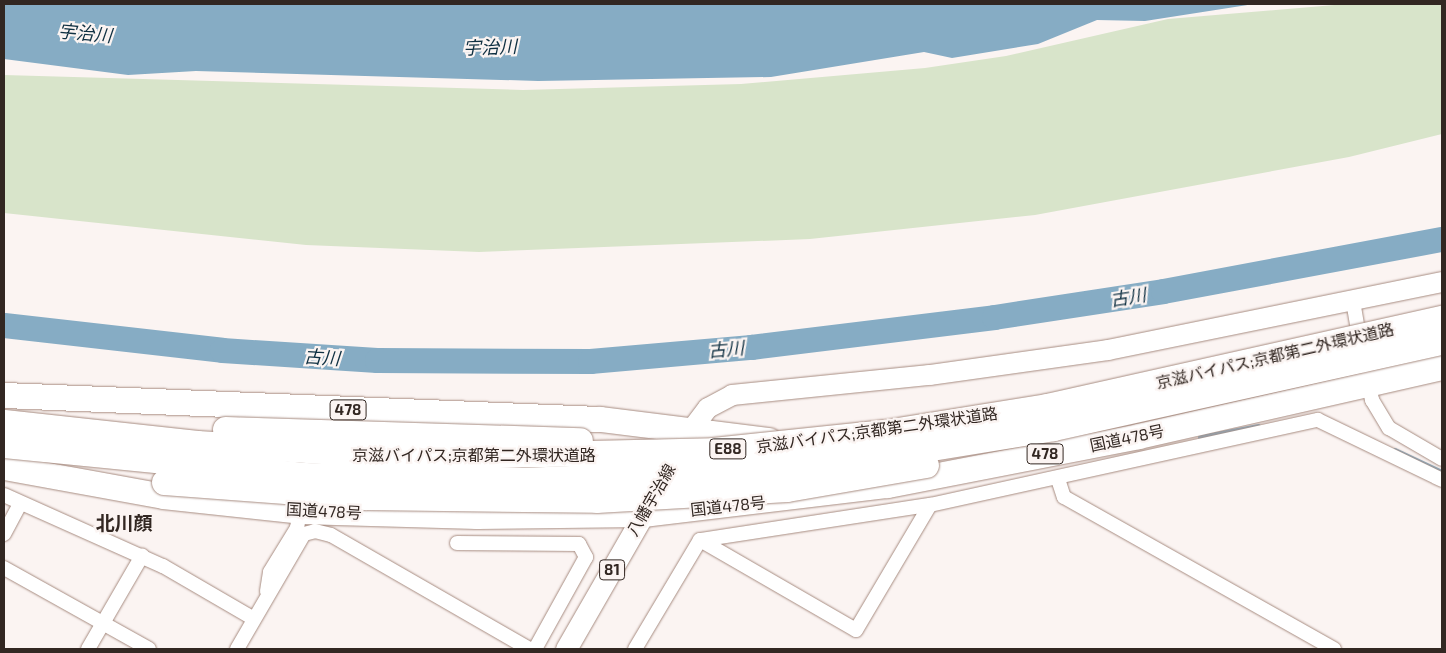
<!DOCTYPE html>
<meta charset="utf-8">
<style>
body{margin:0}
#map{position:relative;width:1446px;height:653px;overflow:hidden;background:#fbf4f2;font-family:"Exo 2","Noto Sans JP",sans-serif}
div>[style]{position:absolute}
.green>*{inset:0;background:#d8e4ca}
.water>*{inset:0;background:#86acc4}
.stream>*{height:4.5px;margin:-2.25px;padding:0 2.25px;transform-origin:2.25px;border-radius:2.25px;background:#86acc4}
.river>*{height:25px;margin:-12.5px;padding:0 12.5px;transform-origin:12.5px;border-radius:12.5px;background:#86acc4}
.roads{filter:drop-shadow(0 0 1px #a78c81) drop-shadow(0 0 1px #a78c81)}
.street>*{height:14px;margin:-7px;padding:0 7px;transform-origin:7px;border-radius:7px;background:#fff}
.secondary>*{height:20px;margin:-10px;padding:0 10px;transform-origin:10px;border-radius:10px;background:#fff}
.primary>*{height:21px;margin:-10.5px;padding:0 10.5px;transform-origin:10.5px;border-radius:10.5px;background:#fff}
.highway>*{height:25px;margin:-12.5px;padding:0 12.5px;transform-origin:12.5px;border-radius:12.5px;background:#fff}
.bridges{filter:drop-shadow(0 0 1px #a78c81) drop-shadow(0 0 1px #a78c81)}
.highway-bridge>*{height:25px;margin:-12.5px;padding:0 12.5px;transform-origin:12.5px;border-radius:12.5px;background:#fff}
span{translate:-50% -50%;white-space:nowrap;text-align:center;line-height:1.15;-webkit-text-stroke:4.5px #fbf4f2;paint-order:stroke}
.shield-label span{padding:1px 4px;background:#fbf4f2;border:1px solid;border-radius:4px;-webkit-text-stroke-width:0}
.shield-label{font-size:15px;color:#322722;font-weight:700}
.street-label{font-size:16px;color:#322722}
.water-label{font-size:18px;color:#0f3042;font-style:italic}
.quarter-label{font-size:19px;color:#322722;font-weight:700}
.frame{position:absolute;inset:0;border:5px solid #322722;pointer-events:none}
</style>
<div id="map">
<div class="green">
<i style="clip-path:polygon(1346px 4px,1442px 4px,1442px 134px,1349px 157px,1035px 215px,810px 239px,479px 252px,306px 245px,4px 213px,4px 75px,523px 90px,741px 84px,925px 68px,1006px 56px,1168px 19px)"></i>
</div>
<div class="water">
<i style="clip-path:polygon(4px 4px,1254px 4px,1145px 21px,1097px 20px,1038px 44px,952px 58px,924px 52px,771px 77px,538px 81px,196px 71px,128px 75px,4px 59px)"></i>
</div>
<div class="stream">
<i style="left:1200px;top:437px;width:59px;rotate:-10.7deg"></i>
<i style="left:1395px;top:450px;width:52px;rotate:25.1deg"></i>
</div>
<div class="river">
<i style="left:4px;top:325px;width:219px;rotate:6.5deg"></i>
<i style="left:222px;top:350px;width:155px;rotate:3.7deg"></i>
<i style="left:377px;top:360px;width:213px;rotate:0.3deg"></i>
<i style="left:590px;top:361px;width:162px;rotate:-5deg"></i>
<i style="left:751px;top:347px;width:245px;rotate:-7deg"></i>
<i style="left:994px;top:317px;width:171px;rotate:-8.7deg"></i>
<i style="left:1163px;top:291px;width:284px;rotate:-10.6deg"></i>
</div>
<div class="roads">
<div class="street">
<i style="left:1353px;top:301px;width:42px;rotate:80.3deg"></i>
<i style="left:1367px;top:378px;width:23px;rotate:77deg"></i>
<i style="left:1372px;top:400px;width:33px;rotate:59deg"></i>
<i style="left:1389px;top:428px;width:61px;rotate:30.3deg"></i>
<i style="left:1058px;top:479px;width:19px;rotate:72deg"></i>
<i style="left:1064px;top:497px;width:310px;rotate:29.4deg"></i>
<i style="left:4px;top:495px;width:174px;rotate:24.1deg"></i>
<i style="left:163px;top:566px;width:105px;rotate:30.2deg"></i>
<i style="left:4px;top:534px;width:34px;rotate:-62deg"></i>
<i style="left:700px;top:540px;width:180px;rotate:30deg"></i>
<i style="left:856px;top:630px;width:145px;rotate:-59.4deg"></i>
<i style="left:457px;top:543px;width:122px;rotate:0.5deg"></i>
<i style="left:579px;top:544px;width:15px;rotate:62deg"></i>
<i style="left:586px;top:557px;width:105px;rotate:119deg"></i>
<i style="left:4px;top:568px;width:166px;rotate:29.2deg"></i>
<i style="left:267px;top:591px;width:19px;rotate:-81deg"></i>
<i style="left:270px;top:572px;width:52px;rotate:-58.5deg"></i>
<i style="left:297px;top:528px;width:17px;rotate:-80deg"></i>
<i style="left:88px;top:649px;width:108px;rotate:-59.9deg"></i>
<i style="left:237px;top:649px;width:133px;rotate:-59.8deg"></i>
<i style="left:304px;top:534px;width:11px;rotate:-15deg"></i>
<i style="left:315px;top:531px;width:16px;rotate:14deg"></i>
<i style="left:331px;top:535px;width:228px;rotate:29.9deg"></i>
<i style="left:635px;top:649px;width:127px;rotate:-59.2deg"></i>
<i style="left:700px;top:540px;width:233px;rotate:-8.7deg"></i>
<i style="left:930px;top:505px;width:397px;rotate:-12.4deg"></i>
<i style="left:1318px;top:420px;width:138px;rotate:25.8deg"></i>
</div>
<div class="secondary">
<i style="left:692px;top:429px;width:26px;rotate:-53deg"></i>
<i style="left:708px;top:408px;width:27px;rotate:-28deg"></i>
<i style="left:732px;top:395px;width:199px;rotate:-5.8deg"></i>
<i style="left:930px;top:375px;width:180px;rotate:-8deg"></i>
<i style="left:1108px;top:350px;width:341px;rotate:-11.5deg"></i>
</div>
<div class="primary">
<i style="left:566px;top:649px;width:168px;rotate:-60.1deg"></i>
</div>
<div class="highway">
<i style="left:4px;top:395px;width:596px;rotate:2.31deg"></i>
<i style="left:600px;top:419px;width:170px;rotate:7.1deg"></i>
<i style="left:4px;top:467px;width:162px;rotate:10.3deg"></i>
<i style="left:163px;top:496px;width:138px;rotate:6.2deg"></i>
<i style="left:300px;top:511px;width:177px;rotate:1.6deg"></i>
<i style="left:477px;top:516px;width:166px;rotate:-0.7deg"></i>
<i style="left:643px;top:514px;width:246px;rotate:-6.8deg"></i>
<i style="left:887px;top:485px;width:256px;rotate:-11deg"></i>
<i style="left:1138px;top:436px;width:312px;rotate:-12.8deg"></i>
</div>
</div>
<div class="bridges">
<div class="highway-bridge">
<i style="left:4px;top:422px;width:194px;rotate:6.2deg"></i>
<i style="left:197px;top:443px;width:215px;rotate:3.7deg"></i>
<i style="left:412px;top:457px;width:301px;rotate:-1.3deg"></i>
<i style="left:713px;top:450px;width:173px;rotate:-6deg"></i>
<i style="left:885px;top:432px;width:164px;rotate:-9.1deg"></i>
<i style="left:1047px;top:406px;width:405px;rotate:-12.6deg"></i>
<i style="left:225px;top:429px;width:355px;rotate:1.8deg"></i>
<i style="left:4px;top:445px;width:301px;rotate:5.7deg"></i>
<i style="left:304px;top:475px;width:218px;rotate:1.3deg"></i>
<i style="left:522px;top:480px;width:192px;rotate:-2.4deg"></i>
<i style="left:714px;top:472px;width:182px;rotate:-5.7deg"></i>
<i style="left:895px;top:454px;width:160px;rotate:-9.3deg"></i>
<i style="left:1053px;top:428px;width:398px;rotate:-12.5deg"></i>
<i style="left:164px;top:482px;width:202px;rotate:4.3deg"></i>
<i style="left:365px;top:497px;width:231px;rotate:0.7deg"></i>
<i style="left:596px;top:500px;width:191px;rotate:-3.3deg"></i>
<i style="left:787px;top:489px;width:141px;rotate:-9.8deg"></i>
</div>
</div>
<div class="shield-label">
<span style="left:348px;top:410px">478</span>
<span style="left:728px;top:449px">E88</span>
<span style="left:1045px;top:454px">478</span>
<span style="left:612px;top:570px">81</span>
</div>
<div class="street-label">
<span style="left:1275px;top:356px;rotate:-13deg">京滋バイパス;京都第二外環状道路</span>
<span style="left:877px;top:430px;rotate:-8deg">京滋バイパス;京都第二外環状道路</span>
<span style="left:1127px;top:438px;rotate:-12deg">国道478号</span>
<span style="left:474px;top:455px">京滋バイパス;京都第二外環状道路</span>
<span style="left:651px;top:500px;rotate:-60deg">八幡宇治線</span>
<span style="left:728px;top:506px;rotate:-6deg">国道478号</span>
<span style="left:324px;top:511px;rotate:3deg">国道478号</span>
</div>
<div class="water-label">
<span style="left:85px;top:33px;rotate:5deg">宇治川</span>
<span style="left:490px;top:47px;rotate:-2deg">宇治川</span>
<span style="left:1128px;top:297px;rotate:-9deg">古川</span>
<span style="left:726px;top:349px;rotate:-5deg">古川</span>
<span style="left:322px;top:357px;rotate:4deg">古川</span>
</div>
<div class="quarter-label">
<span style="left:124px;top:523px">北川顔</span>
</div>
<div class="frame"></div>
</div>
